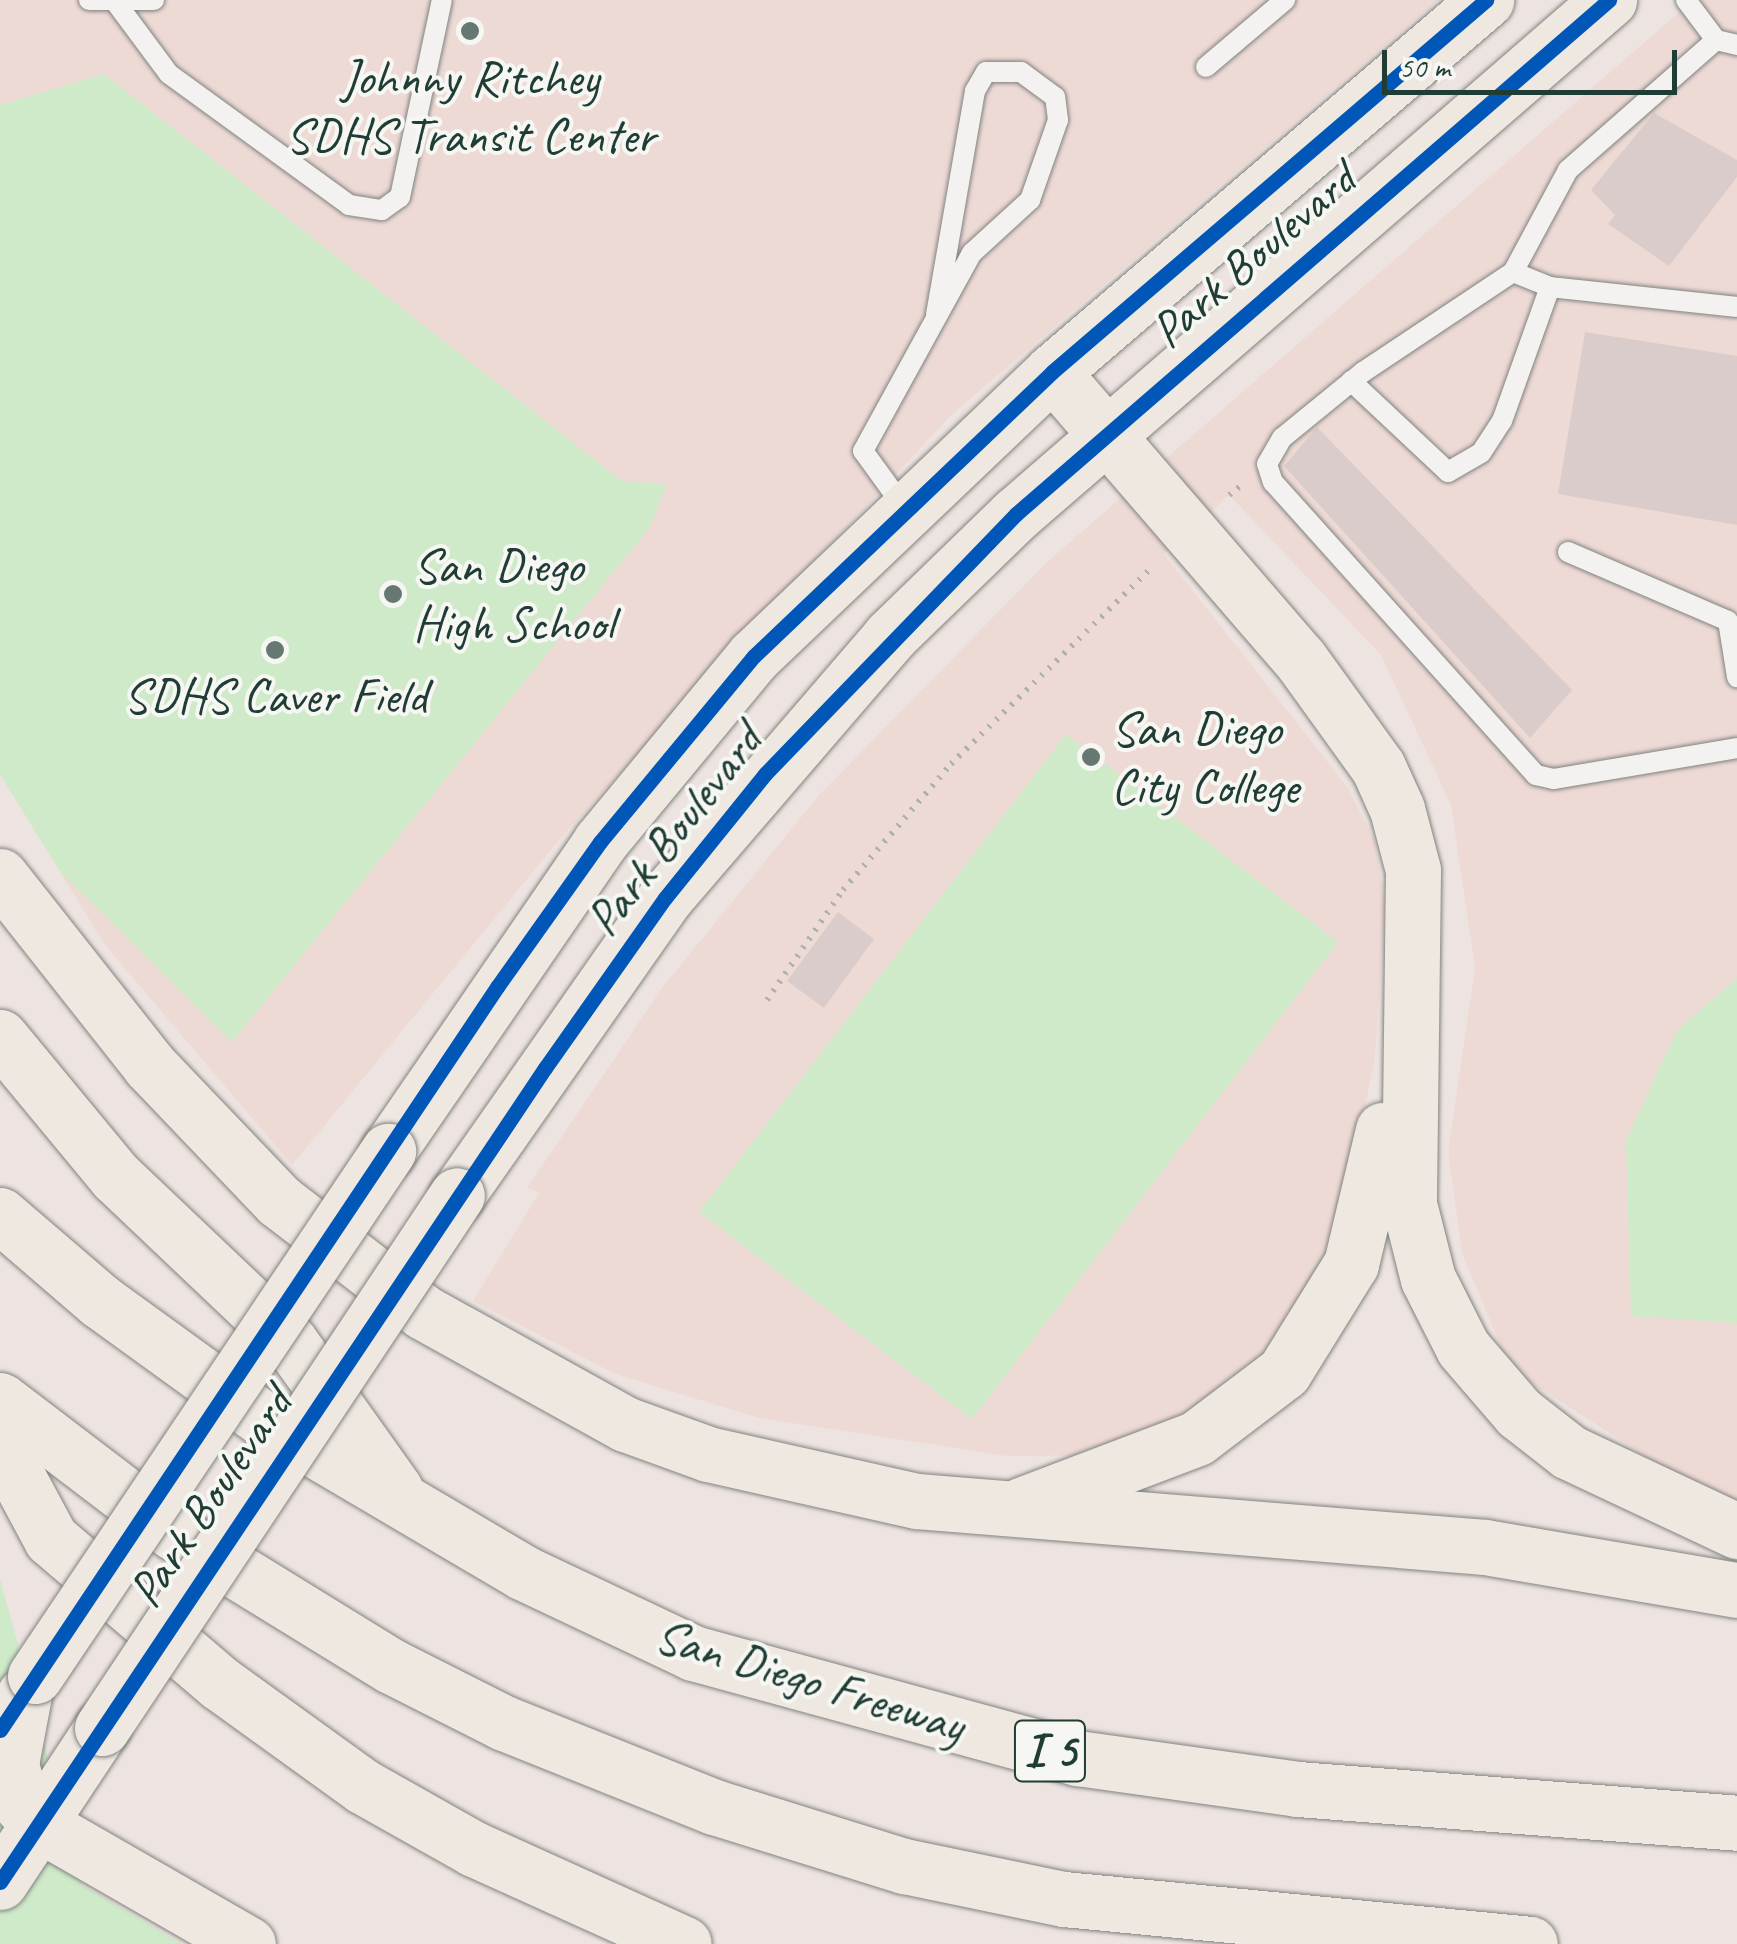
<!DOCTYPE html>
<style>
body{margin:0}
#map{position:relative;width:1737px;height:1944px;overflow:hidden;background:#ede4e1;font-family:Caveat,sans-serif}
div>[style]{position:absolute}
.built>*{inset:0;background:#eedad5}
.green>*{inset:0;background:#ceeac8}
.building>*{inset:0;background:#daccca}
.path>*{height:6px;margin-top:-3px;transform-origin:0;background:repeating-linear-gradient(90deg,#afb1af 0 2.5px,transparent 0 10.5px)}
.roads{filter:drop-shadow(0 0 2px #818380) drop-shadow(0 0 2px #818380)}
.service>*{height:20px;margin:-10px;padding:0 10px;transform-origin:10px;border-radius:10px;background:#f4f2f0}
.primary>*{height:55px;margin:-27.5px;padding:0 27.5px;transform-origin:27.5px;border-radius:27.5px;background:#eee8e1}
.motorway>*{height:55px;margin:-27.5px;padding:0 27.5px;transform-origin:27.5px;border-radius:27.5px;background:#eee8e1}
.bridges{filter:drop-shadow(0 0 2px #818380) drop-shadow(0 0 2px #818380)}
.primary-bridge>*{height:55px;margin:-27.5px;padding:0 27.5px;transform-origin:27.5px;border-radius:27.5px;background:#eee8e1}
.cycleway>*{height:15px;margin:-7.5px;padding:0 7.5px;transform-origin:7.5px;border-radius:7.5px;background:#0057b8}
.dots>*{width:28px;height:28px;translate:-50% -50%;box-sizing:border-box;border:5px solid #f6f6f2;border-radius:50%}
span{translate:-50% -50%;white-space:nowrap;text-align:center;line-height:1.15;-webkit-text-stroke:8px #f6f6f2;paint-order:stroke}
.shield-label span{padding:2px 8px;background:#f6f6f2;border:2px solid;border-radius:8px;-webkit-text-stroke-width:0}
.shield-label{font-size:48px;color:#1f3d34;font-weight:700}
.poi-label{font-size:50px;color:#1f3d34}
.left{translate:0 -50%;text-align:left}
.street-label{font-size:50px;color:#1f3d34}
.scale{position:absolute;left:1382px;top:50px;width:295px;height:45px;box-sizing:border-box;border:5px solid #1f3d34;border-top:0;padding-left:12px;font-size:30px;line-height:35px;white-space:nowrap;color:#1f3d34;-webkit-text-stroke:8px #f6f6f2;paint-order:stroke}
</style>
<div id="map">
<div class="built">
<i style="clip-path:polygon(0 0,1438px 0,951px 415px,564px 834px,292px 1165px,105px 945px,0 774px)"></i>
<i style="clip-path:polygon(1693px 0,1737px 0,1737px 1503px,1671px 1473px,1510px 1369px,1462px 1253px,1448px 1152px,1475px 968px,1451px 805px,1381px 655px,1229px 495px,1164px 554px,1348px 788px,1374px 839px,1385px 902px,1375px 1058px,1333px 1260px,1276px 1349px,1211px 1406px,1122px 1455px,1007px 1456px,759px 1418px,615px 1374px,473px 1301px,539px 1193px,527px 1188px,662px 988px,819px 795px,1047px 562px)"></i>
</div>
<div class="green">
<i style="clip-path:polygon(104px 74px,623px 482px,667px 483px,650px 527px,232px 1042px,61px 873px,0 774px,0 105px)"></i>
<i style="clip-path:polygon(1066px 734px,1338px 942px,972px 1419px,699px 1212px)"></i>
<i style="clip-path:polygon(1737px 978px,1737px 1323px,1631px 1316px,1626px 1141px,1677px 1030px)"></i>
<i style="clip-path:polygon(0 1578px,82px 1885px,182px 1944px,0 1944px)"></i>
</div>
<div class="building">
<i style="clip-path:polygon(1654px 113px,1737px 160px,1737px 177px,1669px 266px,1608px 224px,1615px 215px,1591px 190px)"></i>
<i style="clip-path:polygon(1585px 332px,1737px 356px,1737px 525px,1558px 494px)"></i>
<i style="clip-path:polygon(1317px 427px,1572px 690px,1530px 738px,1284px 466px)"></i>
<i style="clip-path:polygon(838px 912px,874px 939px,824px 1008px,787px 981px)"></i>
</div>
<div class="path">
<i style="left:1229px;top:495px;width:18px;rotate:-38deg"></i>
<i style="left:767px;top:1000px;width:134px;rotate:-55.4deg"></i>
<i style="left:843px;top:890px;width:166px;rotate:-49.4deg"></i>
<i style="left:951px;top:764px;width:279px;rotate:-44.4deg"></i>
</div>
<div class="roads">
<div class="service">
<i style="left:89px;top:0;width:65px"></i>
<i style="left:114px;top:0;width:92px;rotate:53.4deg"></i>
<i style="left:169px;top:74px;width:223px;rotate:36deg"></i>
<i style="left:349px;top:205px;width:33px;rotate:9deg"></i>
<i style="left:382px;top:210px;width:22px;rotate:-36deg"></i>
<i style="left:400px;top:197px;width:201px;rotate:-78deg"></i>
<i style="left:1686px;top:0;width:50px;rotate:53.1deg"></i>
<i style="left:1716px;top:40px;width:22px;rotate:13deg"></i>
<i style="left:1716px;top:40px;width:197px;rotate:138.7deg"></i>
<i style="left:1568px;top:170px;width:116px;rotate:118.3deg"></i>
<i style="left:1513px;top:272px;width:180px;rotate:146.3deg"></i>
<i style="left:1363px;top:372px;width:104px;rotate:140.8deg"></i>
<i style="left:1282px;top:438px;width:30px;rotate:120deg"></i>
<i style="left:1267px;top:464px;width:19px;rotate:72deg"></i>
<i style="left:1273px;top:482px;width:394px;rotate:48.1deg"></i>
<i style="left:1536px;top:775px;width:18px;rotate:13deg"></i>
<i style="left:1554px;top:779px;width:186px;rotate:-9.6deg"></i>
<i style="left:1206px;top:67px;width:104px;rotate:-40.3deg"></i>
<i style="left:1513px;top:272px;width:40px;rotate:22deg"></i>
<i style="left:1550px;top:287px;width:188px;rotate:6.1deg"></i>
<i style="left:1351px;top:381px;width:133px;rotate:43.2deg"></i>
<i style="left:1448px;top:472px;width:38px;rotate:-30deg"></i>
<i style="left:1481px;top:453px;width:38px;rotate:-57deg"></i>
<i style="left:1502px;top:421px;width:142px;rotate:-70.3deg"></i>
<i style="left:903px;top:506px;width:68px;rotate:-126deg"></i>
<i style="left:863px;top:451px;width:226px;rotate:-61.2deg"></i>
<i style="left:972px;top:253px;width:79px;rotate:-42.4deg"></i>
<i style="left:1030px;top:200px;width:85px;rotate:-70.7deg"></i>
<i style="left:1058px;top:120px;width:23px;rotate:-97deg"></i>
<i style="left:1055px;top:97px;width:42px;rotate:-143.7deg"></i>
<i style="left:1021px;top:72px;width:35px;rotate:180deg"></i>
<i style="left:986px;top:72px;width:22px;rotate:120deg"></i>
<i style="left:975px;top:91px;width:227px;rotate:99.9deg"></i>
<i style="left:1568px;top:552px;width:174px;rotate:23.3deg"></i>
<i style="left:1728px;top:621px;width:57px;rotate:80.9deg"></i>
</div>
<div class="primary">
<i style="left:388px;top:1151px;width:375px;rotate:-55.5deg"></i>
<i style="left:600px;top:842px;width:241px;rotate:-50.4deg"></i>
<i style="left:754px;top:656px;width:412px;rotate:-43.6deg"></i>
<i style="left:1052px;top:372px;width:572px;rotate:-40.6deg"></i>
<i style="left:457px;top:1195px;width:363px;rotate:-55deg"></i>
<i style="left:665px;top:898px;width:345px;rotate:-49.3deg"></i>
<i style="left:890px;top:636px;width:175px;rotate:-44.1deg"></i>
<i style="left:1016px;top:514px;width:785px;rotate:-40.92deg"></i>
<i style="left:0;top:1882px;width:185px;rotate:-56.5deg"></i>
</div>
<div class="motorway">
<i style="left:1052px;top:372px;width:379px;rotate:49.2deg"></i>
<i style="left:1300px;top:659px;width:133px;rotate:54.2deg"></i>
<i style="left:1378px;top:767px;width:46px;rotate:65.7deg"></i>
<i style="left:1397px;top:809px;width:63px;rotate:75.3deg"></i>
<i style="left:1413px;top:870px;width:334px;rotate:90.7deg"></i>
<i style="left:1409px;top:1204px;width:77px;rotate:75.8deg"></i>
<i style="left:1428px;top:1279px;width:77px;rotate:63.1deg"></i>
<i style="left:1463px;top:1348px;width:86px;rotate:49.3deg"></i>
<i style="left:1519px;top:1413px;width:63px;rotate:38deg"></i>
<i style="left:1569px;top:1452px;width:186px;rotate:25.2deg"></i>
<i style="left:0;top:876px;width:241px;rotate:51.7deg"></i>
<i style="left:149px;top:1065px;width:188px;rotate:46.3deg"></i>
<i style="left:279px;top:1201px;width:182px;rotate:37.6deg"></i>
<i style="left:423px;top:1312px;width:231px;rotate:29deg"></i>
<i style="left:625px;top:1424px;width:88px;rotate:19.9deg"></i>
<i style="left:708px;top:1454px;width:214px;rotate:12.7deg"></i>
<i style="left:917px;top:1501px;width:570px;rotate:4.63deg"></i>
<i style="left:1485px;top:1547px;width:256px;rotate:9.7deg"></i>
<i style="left:0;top:1037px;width:182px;rotate:50.4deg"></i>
<i style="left:116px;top:1177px;width:240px;rotate:43.5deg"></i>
<i style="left:290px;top:1342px;width:181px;rotate:54.5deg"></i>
<i style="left:0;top:1215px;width:132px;rotate:40.7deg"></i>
<i style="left:100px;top:1301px;width:205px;rotate:35.9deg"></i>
<i style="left:266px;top:1421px;width:299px;rotate:30.5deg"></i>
<i style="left:524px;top:1573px;width:187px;rotate:25.3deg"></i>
<i style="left:693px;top:1653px;width:399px;rotate:15.3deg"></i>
<i style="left:1078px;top:1758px;width:222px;rotate:8deg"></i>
<i style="left:1298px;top:1789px;width:440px;rotate:4.4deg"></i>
<i style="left:0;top:1400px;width:218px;rotate:37.3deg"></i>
<i style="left:173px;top:1532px;width:256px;rotate:31.6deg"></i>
<i style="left:391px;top:1666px;width:127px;rotate:26.8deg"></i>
<i style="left:504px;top:1723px;width:226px;rotate:21.8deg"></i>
<i style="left:714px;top:1807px;width:199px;rotate:17.3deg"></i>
<i style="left:904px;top:1866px;width:163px;rotate:11.7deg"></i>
<i style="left:1064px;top:1899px;width:468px;rotate:5.5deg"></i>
<i style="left:0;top:1444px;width:108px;rotate:61.8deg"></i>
<i style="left:51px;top:1539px;width:223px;rotate:40.5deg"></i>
<i style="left:221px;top:1684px;width:176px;rotate:35.8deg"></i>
<i style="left:364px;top:1787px;width:126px;rotate:29.4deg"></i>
<i style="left:474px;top:1849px;width:230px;rotate:24.3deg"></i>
<i style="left:1021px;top:1505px;width:188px;rotate:-20.8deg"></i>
<i style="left:1197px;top:1438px;width:109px;rotate:-37.2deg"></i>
<i style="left:1284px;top:1372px;width:127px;rotate:-58.2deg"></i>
<i style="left:1351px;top:1264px;width:138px;rotate:-76.6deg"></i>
<i style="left:24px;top:1695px;width:70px;rotate:100.7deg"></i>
<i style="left:11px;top:1764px;width:43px;rotate:75.3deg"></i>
<i style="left:22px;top:1806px;width:25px;rotate:47deg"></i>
<i style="left:39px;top:1824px;width:241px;rotate:29.9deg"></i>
</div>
</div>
<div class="bridges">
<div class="primary-bridge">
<i style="left:35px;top:1676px;width:633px;rotate:-56.08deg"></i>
<i style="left:102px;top:1728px;width:640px;rotate:-56.33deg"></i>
</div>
</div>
<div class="cycleway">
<i style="left:0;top:1730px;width:894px;rotate:-56.22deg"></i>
<i style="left:497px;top:987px;width:178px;rotate:-54.6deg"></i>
<i style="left:600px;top:842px;width:241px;rotate:-50.4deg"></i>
<i style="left:754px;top:656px;width:412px;rotate:-43.6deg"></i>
<i style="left:1052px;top:372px;width:572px;rotate:-40.6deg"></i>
<i style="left:0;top:1882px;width:980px;rotate:-56.2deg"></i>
<i style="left:545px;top:1068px;width:208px;rotate:-54.8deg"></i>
<i style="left:665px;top:898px;width:159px;rotate:-51.1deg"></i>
<i style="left:765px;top:774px;width:361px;rotate:-46deg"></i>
<i style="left:1016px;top:514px;width:785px;rotate:-40.92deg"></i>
</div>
<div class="dots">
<i style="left:470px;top:31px;background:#677771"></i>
<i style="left:393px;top:594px;background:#677771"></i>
<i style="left:275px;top:650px;background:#677771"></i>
<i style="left:1091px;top:757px;background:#677771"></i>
</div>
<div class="shield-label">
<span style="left:1050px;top:1751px">I 5</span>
</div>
<div class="poi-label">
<span style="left:470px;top:106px">Johnny Ritchey<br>SDHS Transit Center</span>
<span class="left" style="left:413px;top:594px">San Diego<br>High School</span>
<span style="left:275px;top:696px">SDHS Caver Field</span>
<span class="left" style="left:1111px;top:757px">San Diego<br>City College</span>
</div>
<div class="street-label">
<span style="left:1253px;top:255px;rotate:-41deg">Park Boulevard</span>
<span style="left:674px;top:830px;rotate:-52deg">Park Boulevard</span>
<span style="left:210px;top:1497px;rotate:-56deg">Park Boulevard</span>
<span style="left:810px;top:1680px;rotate:17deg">San Diego Freeway</span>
</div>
<div class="scale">50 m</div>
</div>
